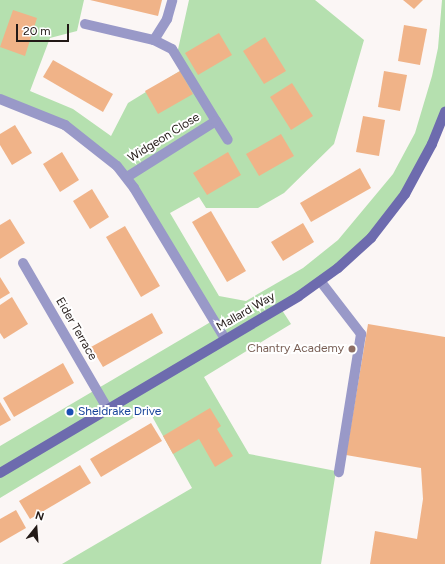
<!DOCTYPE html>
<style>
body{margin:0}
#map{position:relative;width:445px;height:564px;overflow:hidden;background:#fbf6f5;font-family:Figtree,sans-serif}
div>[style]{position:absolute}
.green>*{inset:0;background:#b5e0af}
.building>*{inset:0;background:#f0b388}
.lane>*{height:10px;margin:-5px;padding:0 5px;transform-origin:5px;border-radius:5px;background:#9999c8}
.street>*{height:10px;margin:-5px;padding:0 5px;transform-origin:5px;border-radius:5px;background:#9999c8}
.secondary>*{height:10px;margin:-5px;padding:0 5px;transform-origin:5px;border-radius:5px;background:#6d6bae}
.dots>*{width:11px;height:11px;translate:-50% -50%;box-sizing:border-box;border:2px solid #fff;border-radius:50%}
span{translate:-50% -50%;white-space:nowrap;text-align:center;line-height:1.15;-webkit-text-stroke:4px #fff;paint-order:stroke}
.street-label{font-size:12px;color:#221916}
.education-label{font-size:12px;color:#785e54}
.right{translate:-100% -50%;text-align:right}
.transit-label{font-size:12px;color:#164399}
.left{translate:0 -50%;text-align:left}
.north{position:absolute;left:16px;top:508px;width:40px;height:40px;-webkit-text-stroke:3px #fff;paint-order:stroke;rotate:17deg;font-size:11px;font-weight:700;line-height:16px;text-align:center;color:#221916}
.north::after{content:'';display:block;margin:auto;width:14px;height:18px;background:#221916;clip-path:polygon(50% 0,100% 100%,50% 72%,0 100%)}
.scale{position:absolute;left:16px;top:24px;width:53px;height:18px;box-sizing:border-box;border:2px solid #221916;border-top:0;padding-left:5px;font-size:12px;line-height:14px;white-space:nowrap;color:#221916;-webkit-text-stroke:3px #fff;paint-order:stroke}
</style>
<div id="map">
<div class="green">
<i style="clip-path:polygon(0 0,84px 0,77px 31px,50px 38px,30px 91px,73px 109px,111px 136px,128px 103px,180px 71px,183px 64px,177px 54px,189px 0,315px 0,364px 40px,334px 144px,284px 193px,258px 208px,206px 208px,199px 197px,170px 213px,219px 296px,246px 301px,303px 268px,338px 240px,393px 174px,415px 133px,432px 76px,438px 48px,442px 0,445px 0,445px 123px,432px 144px,371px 238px,280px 307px,291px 324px,204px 377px,249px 454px,336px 471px,321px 564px,62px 564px,192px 488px,148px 409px,0 498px,0 446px,214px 320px,134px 188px,91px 143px,0 99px)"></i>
</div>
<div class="building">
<i style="clip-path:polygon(90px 0,162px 0,158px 16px)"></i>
<i style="clip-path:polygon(403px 0,423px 0,414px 9px)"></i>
<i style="clip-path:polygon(13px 10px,37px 18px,25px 56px,0 47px)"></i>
<i style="clip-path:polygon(404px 25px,427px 29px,420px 65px,398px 61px)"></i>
<i style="clip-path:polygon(219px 33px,232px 55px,198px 75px,185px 53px)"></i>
<i style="clip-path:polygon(265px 37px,286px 71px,264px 84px,243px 51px)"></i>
<i style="clip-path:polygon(53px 60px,113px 94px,103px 112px,43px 77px)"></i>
<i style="clip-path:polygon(180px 71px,193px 94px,158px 114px,145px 91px)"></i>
<i style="clip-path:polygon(384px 71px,407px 75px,400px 111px,378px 107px)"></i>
<i style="clip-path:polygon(292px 83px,313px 116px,291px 130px,270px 97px)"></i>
<i style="clip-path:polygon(363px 116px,385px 120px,379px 156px,356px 152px)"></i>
<i style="clip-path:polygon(15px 125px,32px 153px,12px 165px,0 145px,0 134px)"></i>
<i style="clip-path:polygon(281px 134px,294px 156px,259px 176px,246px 154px)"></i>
<i style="clip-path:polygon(62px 152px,79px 180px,60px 192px,43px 164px)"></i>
<i style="clip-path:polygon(228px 152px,241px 175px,207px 195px,193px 173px)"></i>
<i style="clip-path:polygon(360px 168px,371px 188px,311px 222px,300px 203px)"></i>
<i style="clip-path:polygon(92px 189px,109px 217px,90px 229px,73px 201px)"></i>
<i style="clip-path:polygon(211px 211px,246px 271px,227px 282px,192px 222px)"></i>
<i style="clip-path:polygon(10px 219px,25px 243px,0 259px,0 225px)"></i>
<i style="clip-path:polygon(303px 223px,314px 242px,283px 261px,271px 242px)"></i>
<i style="clip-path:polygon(125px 226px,160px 286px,141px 297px,106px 237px)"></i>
<i style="clip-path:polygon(0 277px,10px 293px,0 299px)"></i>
<i style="clip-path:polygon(12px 297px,28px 324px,4px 339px,0 333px,0 305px)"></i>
<i style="clip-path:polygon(152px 313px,163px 333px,103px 367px,91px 347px)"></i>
<i style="clip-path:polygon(368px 324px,445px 337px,445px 564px,370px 564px,375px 531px,417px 539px,423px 499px,421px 468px,346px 455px)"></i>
<i style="clip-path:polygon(63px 363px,74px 383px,14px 417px,3px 398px)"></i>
<i style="clip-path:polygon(0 402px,11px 420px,0 426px)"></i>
<i style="clip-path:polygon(210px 408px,221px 426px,217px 429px,233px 456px,215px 467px,199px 439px,173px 454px,163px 436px)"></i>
<i style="clip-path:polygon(151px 423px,162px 441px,101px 477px,90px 459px)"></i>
<i style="clip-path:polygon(80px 465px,91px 483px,30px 519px,19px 501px)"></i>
<i style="clip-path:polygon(16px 510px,26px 528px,0 543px,0 519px)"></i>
</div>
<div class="lane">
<i style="left:321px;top:282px;width:66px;rotate:52.4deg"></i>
<i style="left:361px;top:334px;width:140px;rotate:99.1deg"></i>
</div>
<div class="street">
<i style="left:85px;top:24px;width:71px;rotate:13.1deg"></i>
<i style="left:154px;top:40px;width:20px;rotate:27deg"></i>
<i style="left:172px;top:49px;width:84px;rotate:58.6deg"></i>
<i style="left:154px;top:40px;width:25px;rotate:-58deg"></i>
<i style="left:167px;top:19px;width:19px;rotate:-74deg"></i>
<i style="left:0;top:99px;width:70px;rotate:21.8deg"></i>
<i style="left:65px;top:125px;width:66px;rotate:38.3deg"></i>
<i style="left:117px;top:166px;width:28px;rotate:52deg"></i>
<i style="left:134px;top:188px;width:176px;rotate:58.9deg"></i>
<i style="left:127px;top:177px;width:105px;rotate:-32.2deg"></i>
<i style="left:216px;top:121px;width:22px;rotate:58deg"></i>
<i style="left:23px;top:263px;width:168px;rotate:59.9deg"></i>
</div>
<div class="secondary">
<i style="left:0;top:473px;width:347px;rotate:-30.6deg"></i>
<i style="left:299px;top:296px;width:48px;rotate:-35.7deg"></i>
<i style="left:338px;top:268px;width:45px;rotate:-42.3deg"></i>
<i style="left:371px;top:238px;width:56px;rotate:-52.3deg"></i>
<i style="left:405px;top:194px;width:57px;rotate:-61.6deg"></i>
<i style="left:432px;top:144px;width:35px;rotate:-68deg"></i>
</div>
<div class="dots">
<i style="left:352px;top:349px;background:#8d6e63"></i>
<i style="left:70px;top:412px;background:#1a4fb4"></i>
</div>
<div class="street-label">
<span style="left:164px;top:138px;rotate:-32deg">Widgeon Close</span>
<span style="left:246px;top:312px;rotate:-30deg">Mallard Way</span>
<span style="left:76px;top:329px;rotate:60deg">Eider Terrace</span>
</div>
<div class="education-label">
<span class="right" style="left:344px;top:349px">Chantry Academy</span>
</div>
<div class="transit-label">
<span class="left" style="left:78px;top:412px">Sheldrake Drive</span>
</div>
<div class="north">N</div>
<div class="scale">20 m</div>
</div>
